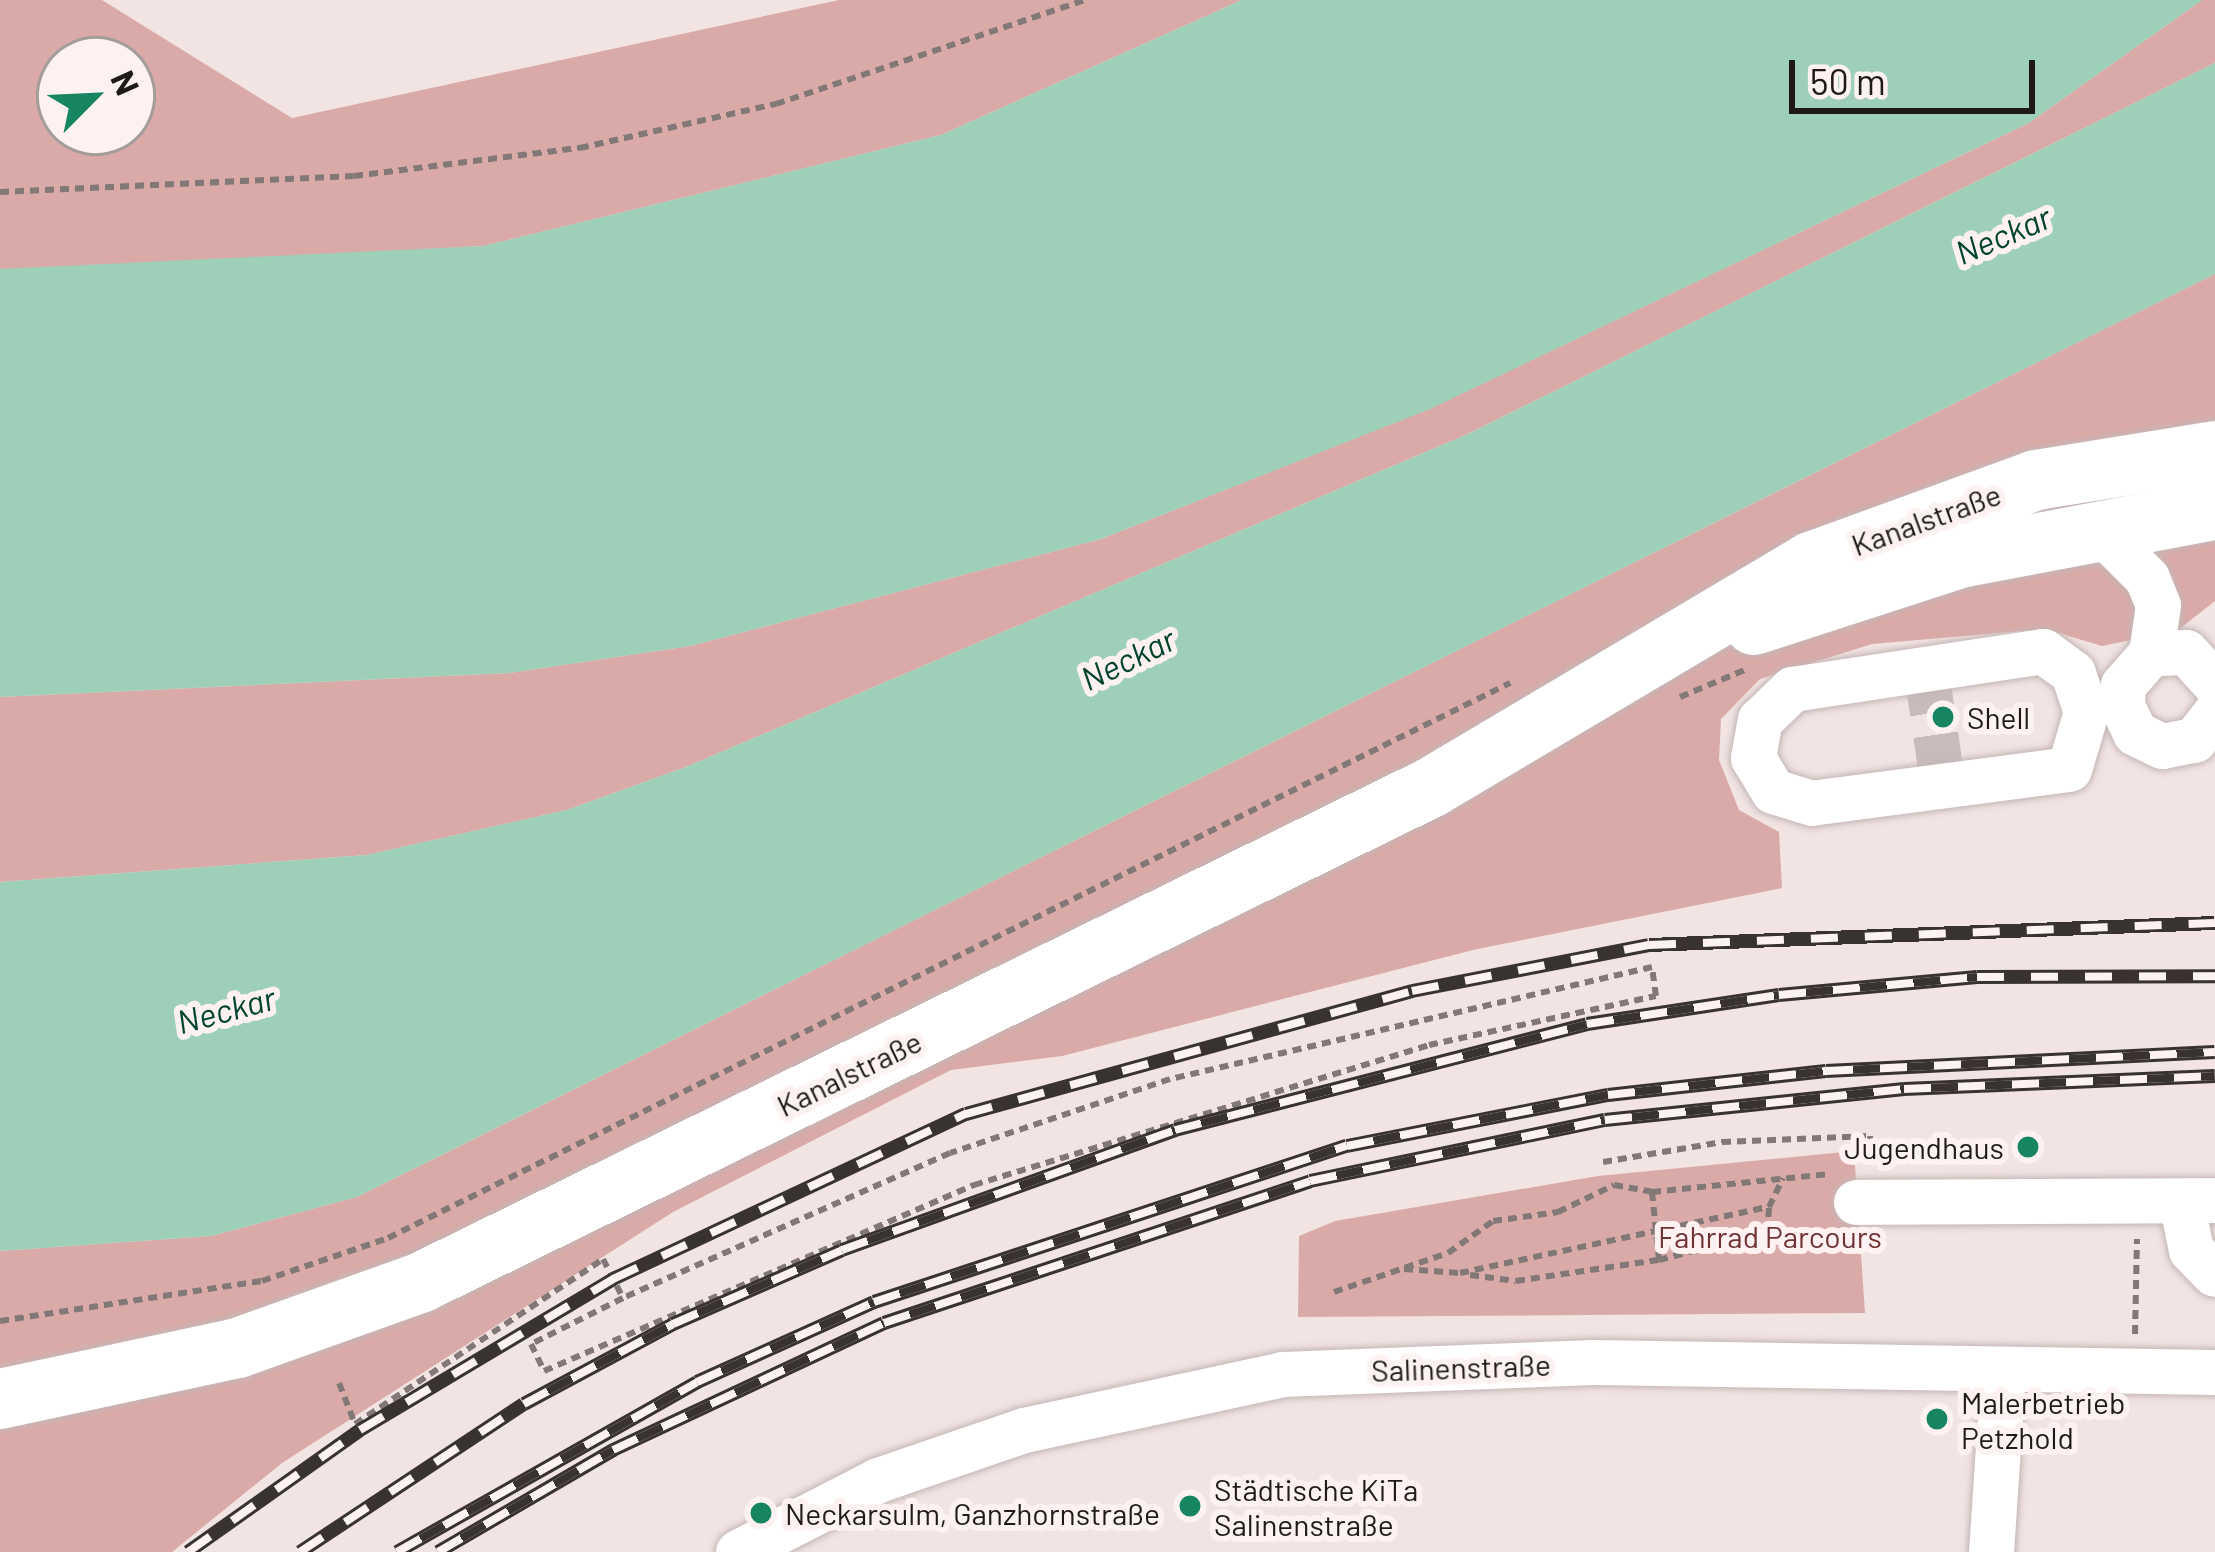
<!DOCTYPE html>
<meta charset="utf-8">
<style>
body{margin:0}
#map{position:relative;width:2215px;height:1552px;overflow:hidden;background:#f2e4e3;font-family:Barlow,sans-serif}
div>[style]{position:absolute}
.green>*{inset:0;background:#daaaa8}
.water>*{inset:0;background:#9ecfb9}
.minor-tunnel>*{height:45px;margin-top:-22.5px;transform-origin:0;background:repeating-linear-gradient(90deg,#c8bcbb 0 45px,transparent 0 67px)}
.path>*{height:6px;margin-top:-3px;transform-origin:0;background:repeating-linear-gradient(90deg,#817877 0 9px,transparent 0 15px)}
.roads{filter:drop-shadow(0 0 3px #c4b6b6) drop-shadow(0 0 3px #c4b6b6)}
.minor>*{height:45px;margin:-22.5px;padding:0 22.5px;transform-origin:22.5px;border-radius:22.5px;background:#fff}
.major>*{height:60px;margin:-30px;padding:0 30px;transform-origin:30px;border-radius:30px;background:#fff}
.rail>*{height:14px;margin-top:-7px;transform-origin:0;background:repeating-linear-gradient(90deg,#fdf2f1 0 27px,#383231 0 54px);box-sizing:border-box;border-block:3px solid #383231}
.dots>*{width:33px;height:33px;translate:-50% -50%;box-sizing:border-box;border:6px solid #fdf2f1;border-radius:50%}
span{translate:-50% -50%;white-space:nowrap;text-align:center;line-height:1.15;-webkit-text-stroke:12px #fdf2f1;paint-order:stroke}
.street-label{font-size:30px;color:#1f1a19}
.poi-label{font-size:30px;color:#1f1a19}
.left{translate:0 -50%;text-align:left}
.right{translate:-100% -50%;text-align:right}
.park-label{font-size:30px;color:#713233}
.water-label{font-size:33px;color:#00442f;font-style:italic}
.north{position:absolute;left:36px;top:36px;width:120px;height:120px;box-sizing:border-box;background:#fdf2f1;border:3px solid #a49c9b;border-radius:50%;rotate:66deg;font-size:33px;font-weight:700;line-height:48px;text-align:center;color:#1f1a19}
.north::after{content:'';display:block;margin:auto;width:42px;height:54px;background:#188562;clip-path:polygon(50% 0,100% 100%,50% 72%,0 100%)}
.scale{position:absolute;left:1789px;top:60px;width:246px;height:54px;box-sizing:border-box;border:6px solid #1f1a19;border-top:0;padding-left:15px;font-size:36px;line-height:42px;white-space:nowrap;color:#1f1a19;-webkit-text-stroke:9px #fdf2f1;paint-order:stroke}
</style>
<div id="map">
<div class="green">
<i style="clip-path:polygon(evenodd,0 0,102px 0,292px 118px,839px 0,1242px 0,941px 135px,483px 246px,42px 272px,0 269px,0 0,60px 60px,132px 60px,132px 132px,60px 132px,60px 60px)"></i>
<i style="clip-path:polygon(2202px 0,2215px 0,2215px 63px,1468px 434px,686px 767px,567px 810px,367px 855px,0 882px,0 697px,509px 673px,690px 646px,1101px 539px,1429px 409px,2029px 123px)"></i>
<i style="clip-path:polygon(2215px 274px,2215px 601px,2178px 630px,2102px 646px,2045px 629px,1872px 644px,1760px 679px,1721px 719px,1719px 760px,1739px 810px,1779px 832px,1782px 888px,1473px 950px,1062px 1056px,951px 1070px,673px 1212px,282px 1463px,172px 1552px,0 1552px,0 1251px,211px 1236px,357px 1197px)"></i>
<i style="clip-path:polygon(1854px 1151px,1865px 1313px,1298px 1317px,1299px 1236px,1335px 1221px,1598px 1176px)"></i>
</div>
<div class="water">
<i style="clip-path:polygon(1242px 0,2202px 0,2029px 123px,1430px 409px,1101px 539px,690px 646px,509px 673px,0 697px,0 269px,483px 246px,941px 135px)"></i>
<i style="clip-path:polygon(2215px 63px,2215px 274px,357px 1197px,211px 1236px,0 1251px,0 882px,367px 855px,567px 810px,686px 767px,1468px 434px)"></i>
</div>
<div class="minor-tunnel">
<i style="left:1926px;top:668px;width:117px;rotate:81.7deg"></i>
</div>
<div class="path">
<i style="left:0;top:192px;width:354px;rotate:-2.6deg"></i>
<i style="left:354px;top:176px;width:228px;rotate:-7.1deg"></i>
<i style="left:580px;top:148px;width:201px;rotate:-12.7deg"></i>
<i style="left:776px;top:104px;width:326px;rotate:-18.6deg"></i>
<i style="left:1680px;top:697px;width:70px;rotate:-22.6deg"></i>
<i style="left:1603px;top:1162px;width:121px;rotate:-9.5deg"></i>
<i style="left:1722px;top:1142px;width:148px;rotate:-2.3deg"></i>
<i style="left:1870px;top:1136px;width:26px;rotate:86deg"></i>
<i style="left:1652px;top:1192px;width:68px;rotate:84.1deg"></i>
<i style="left:1404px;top:1269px;width:56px;rotate:4.1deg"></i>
<i style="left:1460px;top:1273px;width:316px;rotate:-12.1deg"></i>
<i style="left:1769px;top:1207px;width:32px;rotate:-64deg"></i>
<i style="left:1470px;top:1275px;width:46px;rotate:7.4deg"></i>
<i style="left:1516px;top:1281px;width:145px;rotate:-8.4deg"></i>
<i style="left:1659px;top:1260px;width:112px;rotate:-14.5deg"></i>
<i style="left:1767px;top:1232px;width:25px;rotate:-85deg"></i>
<i style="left:1334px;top:1292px;width:120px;rotate:-18.9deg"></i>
<i style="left:1448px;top:1253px;width:55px;rotate:-35.4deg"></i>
<i style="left:1493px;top:1221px;width:66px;rotate:-7.9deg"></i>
<i style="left:1558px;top:1212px;width:62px;rotate:-25.7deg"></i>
<i style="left:1614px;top:1185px;width:39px;rotate:10deg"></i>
<i style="left:1652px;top:1192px;width:177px;rotate:-5.8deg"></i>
<i style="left:0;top:1321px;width:265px;rotate:-8.7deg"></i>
<i style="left:262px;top:1281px;width:133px;rotate:-18.8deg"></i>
<i style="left:388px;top:1238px;width:1252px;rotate:-26.32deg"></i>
<i style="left:2135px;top:1334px;width:95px;rotate:-88.8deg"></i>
<i style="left:339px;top:1383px;width:44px;rotate:68.7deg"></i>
<i style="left:355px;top:1424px;width:298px;rotate:-33.6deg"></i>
<i style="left:603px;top:1259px;width:44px;rotate:62.9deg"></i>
<i style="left:623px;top:1298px;width:103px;rotate:153.4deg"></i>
<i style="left:531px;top:1344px;width:30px;rotate:64deg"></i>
<i style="left:544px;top:1371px;width:469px;rotate:-23.4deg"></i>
<i style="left:974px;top:1185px;width:476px;rotate:-17.1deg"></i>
<i style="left:1429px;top:1045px;width:232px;rotate:-12.2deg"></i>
<i style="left:1656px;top:996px;width:29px;rotate:-98deg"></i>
<i style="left:1652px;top:967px;width:495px;rotate:166.9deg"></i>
<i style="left:1170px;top:1079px;width:232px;rotate:161.4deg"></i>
<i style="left:950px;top:1153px;width:358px;rotate:156.1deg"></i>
</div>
<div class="roads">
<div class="minor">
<i style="left:2097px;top:528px;width:71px;rotate:45deg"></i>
<i style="left:2147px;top:578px;width:29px;rotate:68deg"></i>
<i style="left:2158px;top:605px;width:49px;rotate:98.3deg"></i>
<i style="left:2043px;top:651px;width:37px;rotate:36deg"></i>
<i style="left:2073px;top:673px;width:41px;rotate:71.6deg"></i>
<i style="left:2086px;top:712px;width:59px;rotate:106.6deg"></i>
<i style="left:2069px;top:769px;width:259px;rotate:172.5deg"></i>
<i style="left:1812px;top:803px;width:41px;rotate:-162.9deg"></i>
<i style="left:1773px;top:791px;width:39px;rotate:-121deg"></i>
<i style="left:1753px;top:758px;width:39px;rotate:-80deg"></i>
<i style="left:1760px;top:720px;width:45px;rotate:-44.1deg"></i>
<i style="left:1792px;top:689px;width:254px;rotate:-8.6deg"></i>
<i style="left:2215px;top:684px;width:43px;rotate:-132.2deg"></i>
<i style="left:2186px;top:652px;width:35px;rotate:178deg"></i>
<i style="left:2151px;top:653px;width:43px;rotate:131.2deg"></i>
<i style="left:2123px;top:685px;width:21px;rotate:93deg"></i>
<i style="left:2122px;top:706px;width:30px;rotate:64deg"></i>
<i style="left:2135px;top:733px;width:30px;rotate:26deg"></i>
<i style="left:2162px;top:746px;width:33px;rotate:-11deg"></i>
<i style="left:2194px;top:740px;width:34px;rotate:-52deg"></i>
<i style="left:2181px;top:1201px;width:50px;rotate:78.5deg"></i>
<i style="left:2191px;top:1250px;width:33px;rotate:46deg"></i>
<i style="left:1856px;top:1202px;width:359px;rotate:-0.3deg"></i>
<i style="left:738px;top:1552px;width:157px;rotate:-27.2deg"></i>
<i style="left:878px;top:1480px;width:154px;rotate:-18.9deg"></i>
<i style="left:1024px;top:1430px;width:264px;rotate:-12.2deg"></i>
<i style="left:1282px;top:1374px;width:311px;rotate:-2.2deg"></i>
<i style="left:1593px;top:1362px;width:622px;rotate:0.92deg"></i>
<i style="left:1991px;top:1552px;width:183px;rotate:-86.2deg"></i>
</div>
<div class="major">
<i style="left:1754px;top:625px;width:217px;rotate:-18deg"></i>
<i style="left:1960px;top:558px;width:259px;rotate:-10.7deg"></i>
<i style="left:0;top:1399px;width:243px;rotate:-12.1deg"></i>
<i style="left:238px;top:1348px;width:195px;rotate:-19.7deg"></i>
<i style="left:422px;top:1282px;width:1125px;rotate:-26.11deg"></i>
<i style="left:1432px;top:787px;width:441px;rotate:-30.7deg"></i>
<i style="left:1811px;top:562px;width:239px;rotate:-20deg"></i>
<i style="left:2036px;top:480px;width:181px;rotate:-9.2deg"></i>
</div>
</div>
<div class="rail">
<i style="left:188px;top:1552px;width:211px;rotate:-35.3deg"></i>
<i style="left:360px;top:1430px;width:295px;rotate:-30.8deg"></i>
<i style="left:613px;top:1279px;width:390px;rotate:-25.1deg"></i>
<i style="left:966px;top:1114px;width:463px;rotate:-15.4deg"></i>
<i style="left:1412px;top:991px;width:241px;rotate:-11deg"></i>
<i style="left:1649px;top:945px;width:566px;rotate:-2.23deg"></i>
<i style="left:300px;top:1552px;width:268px;rotate:-33.5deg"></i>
<i style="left:524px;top:1404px;width:169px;rotate:-28.2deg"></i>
<i style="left:673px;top:1324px;width:184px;rotate:-23.6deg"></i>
<i style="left:842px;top:1250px;width:354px;rotate:-19.8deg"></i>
<i style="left:1175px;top:1130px;width:425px;rotate:-14.4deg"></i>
<i style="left:1587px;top:1024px;width:194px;rotate:-8.6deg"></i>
<i style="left:1779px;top:995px;width:199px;rotate:-5.2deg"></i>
<i style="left:1977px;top:977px;width:238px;rotate:-0.2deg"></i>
<i style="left:397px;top:1552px;width:345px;rotate:-29.5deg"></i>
<i style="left:697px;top:1382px;width:194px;rotate:-24.3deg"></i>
<i style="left:874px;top:1302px;width:498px;rotate:-18.3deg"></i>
<i style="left:1347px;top:1146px;width:266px;rotate:-11.1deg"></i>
<i style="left:1608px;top:1095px;width:219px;rotate:-6.3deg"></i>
<i style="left:1826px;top:1071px;width:389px;rotate:-2.8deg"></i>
<i style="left:438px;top:1552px;width:203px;rotate:-30.2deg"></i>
<i style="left:613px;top:1450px;width:299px;rotate:-25.1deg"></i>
<i style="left:884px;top:1323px;width:449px;rotate:-18.4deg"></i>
<i style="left:1310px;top:1181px;width:301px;rotate:-11.7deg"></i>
<i style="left:1605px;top:1120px;width:301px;rotate:-5.9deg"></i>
<i style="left:1904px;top:1089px;width:311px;rotate:-2.4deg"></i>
</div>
<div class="dots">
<i style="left:1943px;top:717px;background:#188562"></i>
<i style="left:2028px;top:1147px;background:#188562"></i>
<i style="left:1937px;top:1419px;background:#188562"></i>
<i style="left:1190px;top:1506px;background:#188562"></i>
<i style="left:761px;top:1513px;background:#188562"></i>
</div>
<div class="street-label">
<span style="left:1926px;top:519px;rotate:-20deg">Kanalstraße</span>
<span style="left:849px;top:1073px;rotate:-26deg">Kanalstraße</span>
<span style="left:1461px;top:1367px;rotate:-2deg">Salinenstraße</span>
</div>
<div class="poi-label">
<span class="left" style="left:1967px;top:717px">Shell</span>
<span class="right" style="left:2004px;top:1147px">Jugendhaus</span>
<span class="left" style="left:1961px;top:1419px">Malerbetrieb<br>Petzhold</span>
<span class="left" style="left:1214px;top:1506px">Städtische KiTa<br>Salinenstraße</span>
<span class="left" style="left:785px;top:1513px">Neckarsulm, Ganzhornstraße</span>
</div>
<div class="park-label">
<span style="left:1770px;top:1236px">Fahrrad Parcours</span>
</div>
<div class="water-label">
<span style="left:2003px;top:235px;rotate:-23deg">Neckar</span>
<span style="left:1128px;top:659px;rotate:-26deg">Neckar</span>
<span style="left:226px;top:1010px;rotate:-15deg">Neckar</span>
</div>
<div class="north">N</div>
<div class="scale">50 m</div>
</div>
